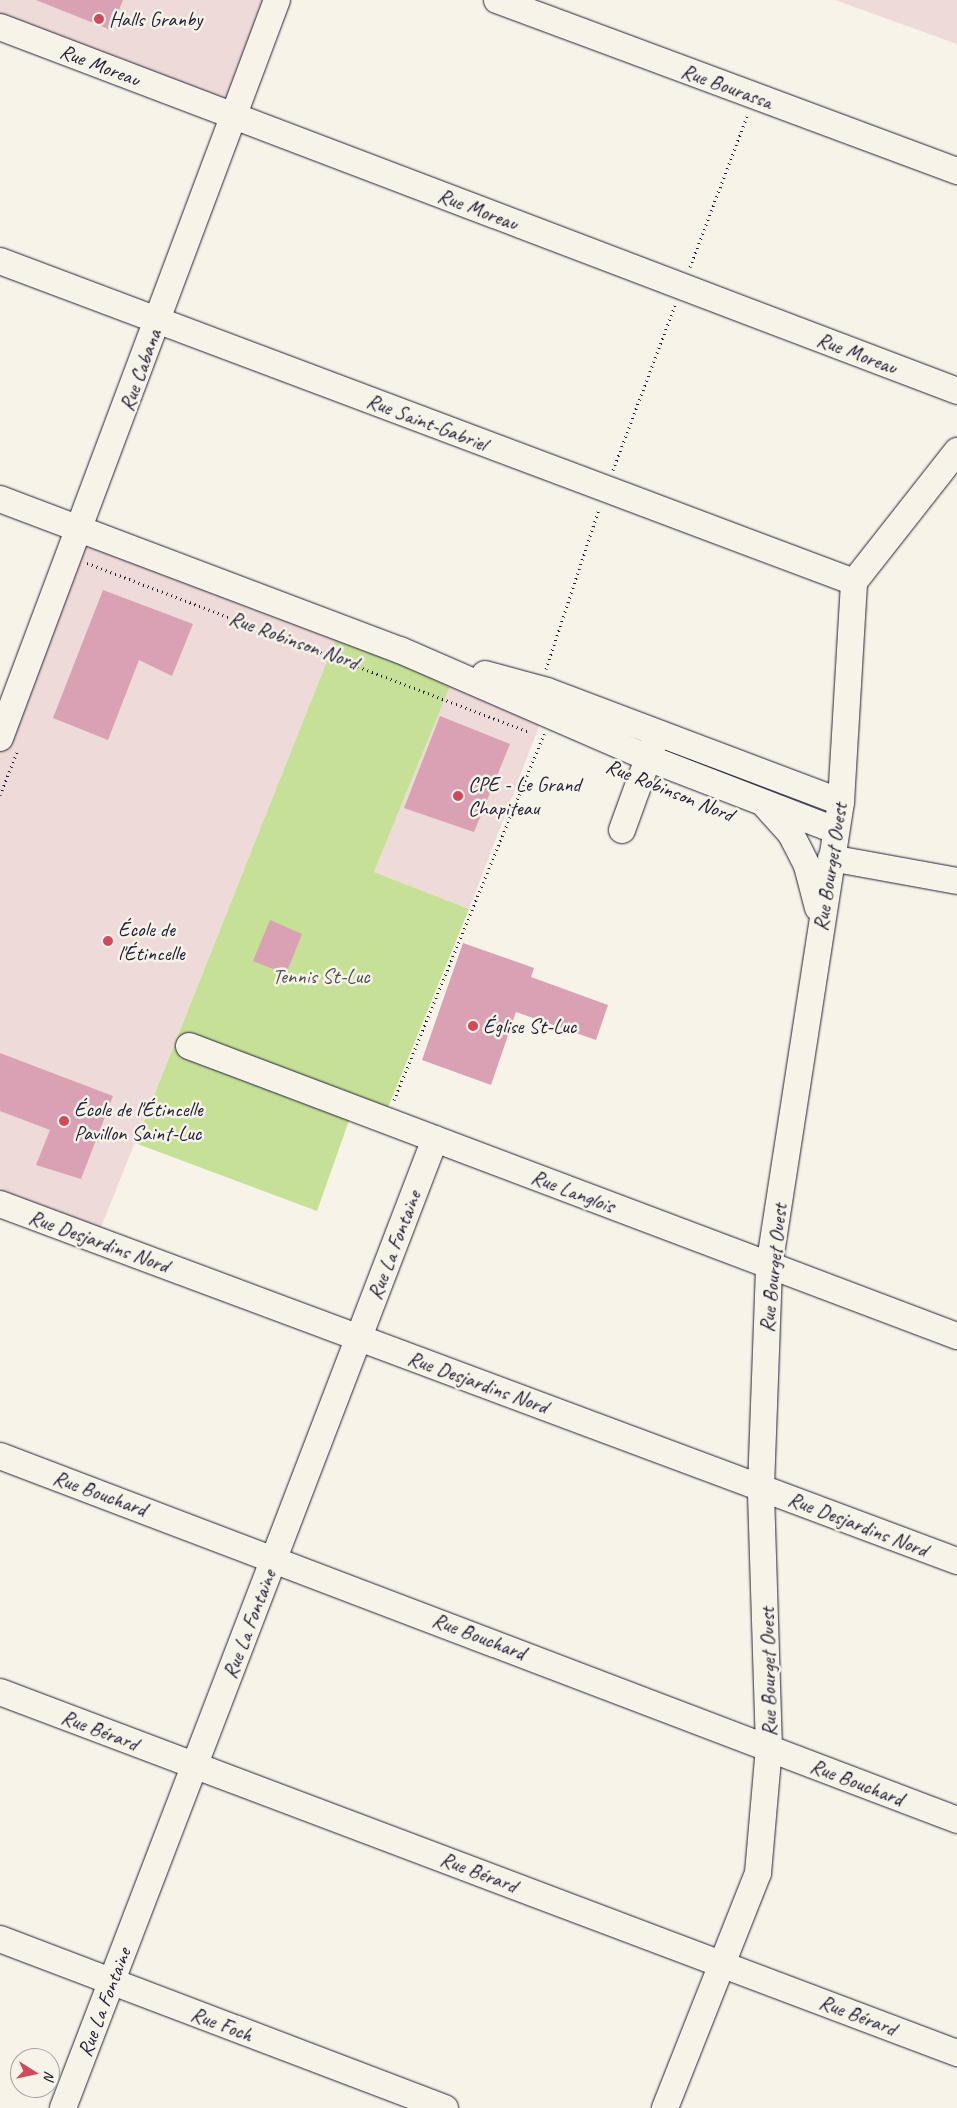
<!DOCTYPE html>
<meta charset="utf-8">
<style>
body{margin:0}
#map{position:relative;width:957px;height:2108px;overflow:hidden;background:#f7f3e8;font-family:Caveat,sans-serif}
div>[style]{position:absolute}
.built>*{inset:0;background:#eedad8}
.green>*{inset:0;background:#c6e097}
.building>*{inset:0;background:#d9a1b3}
.path>*{height:3px;margin-top:-1.5px;transform-origin:0;background:repeating-linear-gradient(90deg,#22223b 0 1px,transparent 0 5px)}
.roads{filter:drop-shadow(0 0 1px #22223b) drop-shadow(0 0 1px #22223b)}
.minor>*{height:26px;margin:-13px;padding:0 13px;transform-origin:13px;border-radius:13px;background:#f7f3e8}
.dots>*{width:14px;height:14px;translate:-50% -50%;box-sizing:border-box;border:2px solid #f7f3e8;border-radius:50%}
span{translate:-50% -50%;white-space:nowrap;text-align:center;line-height:1.15;-webkit-text-stroke:5px #f7f3e8;paint-order:stroke}
.poi-label{font-size:21px;color:#22223b}
.left{translate:0 -50%;text-align:left}
.street-label{font-size:21px;color:#22223b}
.park-label{font-size:21px;color:#4b5252}
.north{position:absolute;left:10px;top:2048px;width:50px;height:50px;box-sizing:border-box;background:#f7f3e8;border:1px solid #a29fa3;border-radius:50%;rotate:100deg;font-size:14px;font-weight:700;line-height:20px;text-align:center;color:#22223b}
.north::after{content:'';display:block;margin:auto;width:18px;height:22px;background:#d1495b;clip-path:polygon(50% 0,100% 100%,50% 72%,0 100%)}
</style>
<div id="map">
<div class="built">
<i style="clip-path:polygon(0 0,277px 0,234px 116px,0 27px)"></i>
<i style="clip-path:polygon(836px 0,957px 0,957px 44px,835px 0)"></i>
<i style="clip-path:polygon(77px 539px,337px 636px,96px 1240px,0 1204px,0 739px)"></i>
<i style="clip-path:polygon(453px 679px,541px 721px,469px 909px,374px 872px)"></i>
</div>
<div class="green">
<i style="clip-path:polygon(337px 636px,453px 679px,374px 872px,469px 909px,382px 1122px,352px 1112px,317px 1211px,135px 1143px)"></i>
</div>
<div class="building">
<i style="clip-path:polygon(36px 0,123px 0,111px 30px)"></i>
<i style="clip-path:polygon(103px 590px,193px 624px,172px 676px,139px 660px,108px 740px,53px 718px)"></i>
<i style="clip-path:polygon(440px 716px,510px 744px,474px 832px,404px 808px)"></i>
<i style="clip-path:polygon(270px 920px,302px 934px,286px 974px,253px 961px)"></i>
<i style="clip-path:polygon(463px 943px,534px 968px,531px 977px,608px 1005px,596px 1040px,516px 1012px,491px 1085px,422px 1060px)"></i>
<i style="clip-path:polygon(0 1053px,113px 1096px,81px 1179px,36px 1165px,50px 1130px,0 1111px)"></i>
</div>
<div class="path">
<i style="left:690px;top:267px;width:161px;rotate:-69.3deg"></i>
<i style="left:613px;top:470px;width:176px;rotate:-69.4deg"></i>
<i style="left:87px;top:563px;width:473px;rotate:20.9deg"></i>
<i style="left:546px;top:669px;width:169px;rotate:-71.7deg"></i>
<i style="left:0;top:795px;width:46px;rotate:-68.4deg"></i>
<i style="left:394px;top:1100px;width:396px;rotate:-67.7deg"></i>
</div>
<div class="roads">
<div class="minor">
<i style="left:497px;top:0;width:491px;rotate:20.4deg"></i>
<i style="left:0;top:27px;width:1024px;rotate:20.82deg"></i>
<i style="left:0;top:261px;width:912px;rotate:20.6deg"></i>
<i style="left:0;top:499px;width:428px;rotate:20.7deg"></i>
<i style="left:400px;top:650px;width:270px;rotate:23.5deg"></i>
<i style="left:648px;top:758px;width:200px;rotate:21.1deg"></i>
<i style="left:485px;top:674px;width:64px;rotate:15.3deg"></i>
<i style="left:547px;top:691px;width:314px;rotate:20.7deg"></i>
<i style="left:0;top:738px;width:788px;rotate:-69.43deg"></i>
<i style="left:765px;top:805px;width:39px;rotate:48deg"></i>
<i style="left:791px;top:834px;width:36px;rotate:63deg"></i>
<i style="left:807px;top:866px;width:43px;rotate:75.3deg"></i>
<i style="left:622px;top:830px;width:94px;rotate:-70deg"></i>
<i style="left:831px;top:858px;width:128px;rotate:10.3deg"></i>
<i style="left:189px;top:1046px;width:821px;rotate:20.69deg"></i>
<i style="left:0;top:1204px;width:1021px;rotate:20.46deg"></i>
<i style="left:0;top:1456px;width:1024px;rotate:20.82deg"></i>
<i style="left:0;top:1692px;width:1023px;rotate:20.67deg"></i>
<i style="left:0;top:1939px;width:476px;rotate:20.8deg"></i>
<i style="left:63px;top:2108px;width:1038px;rotate:-69deg"></i>
<i style="left:665px;top:2108px;width:253px;rotate:-68.4deg"></i>
<i style="left:758px;top:1873px;width:125px;rotate:-85deg"></i>
<i style="left:769px;top:1748px;width:261px;rotate:-91.8deg"></i>
<i style="left:761px;top:1487px;width:220px;rotate:-87.9deg"></i>
<i style="left:769px;top:1267px;width:471px;rotate:-81.2deg"></i>
<i style="left:841px;top:802px;width:220px;rotate:-86.6deg"></i>
<i style="left:854px;top:582px;width:167px;rotate:-51.8deg"></i>
</div>
</div>
<div class="dots">
<i style="left:99px;top:19px;background:#d1495b"></i>
<i style="left:458px;top:796px;background:#d1495b"></i>
<i style="left:108px;top:941px;background:#d1495b"></i>
<i style="left:473px;top:1026px;background:#d1495b"></i>
<i style="left:64px;top:1121px;background:#d1495b"></i>
</div>
<div class="poi-label">
<span class="left" style="left:109px;top:19px">Halls Granby</span>
<span class="left" style="left:468px;top:796px">CPE - Le Grand<br>Chapiteau</span>
<span class="left" style="left:118px;top:941px">École de<br>l'Étincelle</span>
<span class="left" style="left:483px;top:1026px">Église St-Luc</span>
<span class="left" style="left:74px;top:1121px">École de l'Étincelle<br>Pavillon Saint-Luc</span>
</div>
<div class="street-label">
<span style="left:100px;top:65px;rotate:21deg">Rue Moreau</span>
<span style="left:727px;top:86px;rotate:20deg">Rue Bourassa</span>
<span style="left:478px;top:209px;rotate:21deg">Rue Moreau</span>
<span style="left:857px;top:353px;rotate:21deg">Rue Moreau</span>
<span style="left:140px;top:370px;rotate:-70deg">Rue Cabana</span>
<span style="left:427px;top:422px;rotate:21deg">Rue Saint-Gabriel</span>
<span style="left:294px;top:640px;rotate:20deg">Rue Robinson Nord</span>
<span style="left:670px;top:790px;rotate:22deg">Rue Robinson Nord</span>
<span style="left:830px;top:867px;rotate:-81deg">Rue Bourget Ouest</span>
<span style="left:573px;top:1191px;rotate:21deg">Rue Langlois</span>
<span style="left:99px;top:1241px;rotate:20deg">Rue Desjardins Nord</span>
<span style="left:394px;top:1245px;rotate:-69deg">Rue La Fontaine</span>
<span style="left:773px;top:1268px;rotate:-84deg">Rue Bourget Ouest</span>
<span style="left:478px;top:1382px;rotate:20deg">Rue Desjardins Nord</span>
<span style="left:100px;top:1493px;rotate:20deg">Rue Bouchard</span>
<span style="left:858px;top:1524px;rotate:21deg">Rue Desjardins Nord</span>
<span style="left:249px;top:1624px;rotate:-69deg">Rue La Fontaine</span>
<span style="left:479px;top:1636px;rotate:21deg">Rue Bouchard</span>
<span style="left:768px;top:1672px;rotate:-91deg">Rue Bourget Ouest</span>
<span style="left:100px;top:1730px;rotate:21deg">Rue Bérard</span>
<span style="left:857px;top:1782px;rotate:21deg">Rue Bouchard</span>
<span style="left:479px;top:1872px;rotate:21deg">Rue Bérard</span>
<span style="left:104px;top:2002px;rotate:-69deg">Rue La Fontaine</span>
<span style="left:858px;top:2015px;rotate:21deg">Rue Bérard</span>
<span style="left:222px;top:2024px;rotate:21deg">Rue Foch</span>
</div>
<div class="park-label">
<span style="left:321px;top:976px">Tennis St-Luc</span>
</div>
<div class="north">N</div>
</div>
